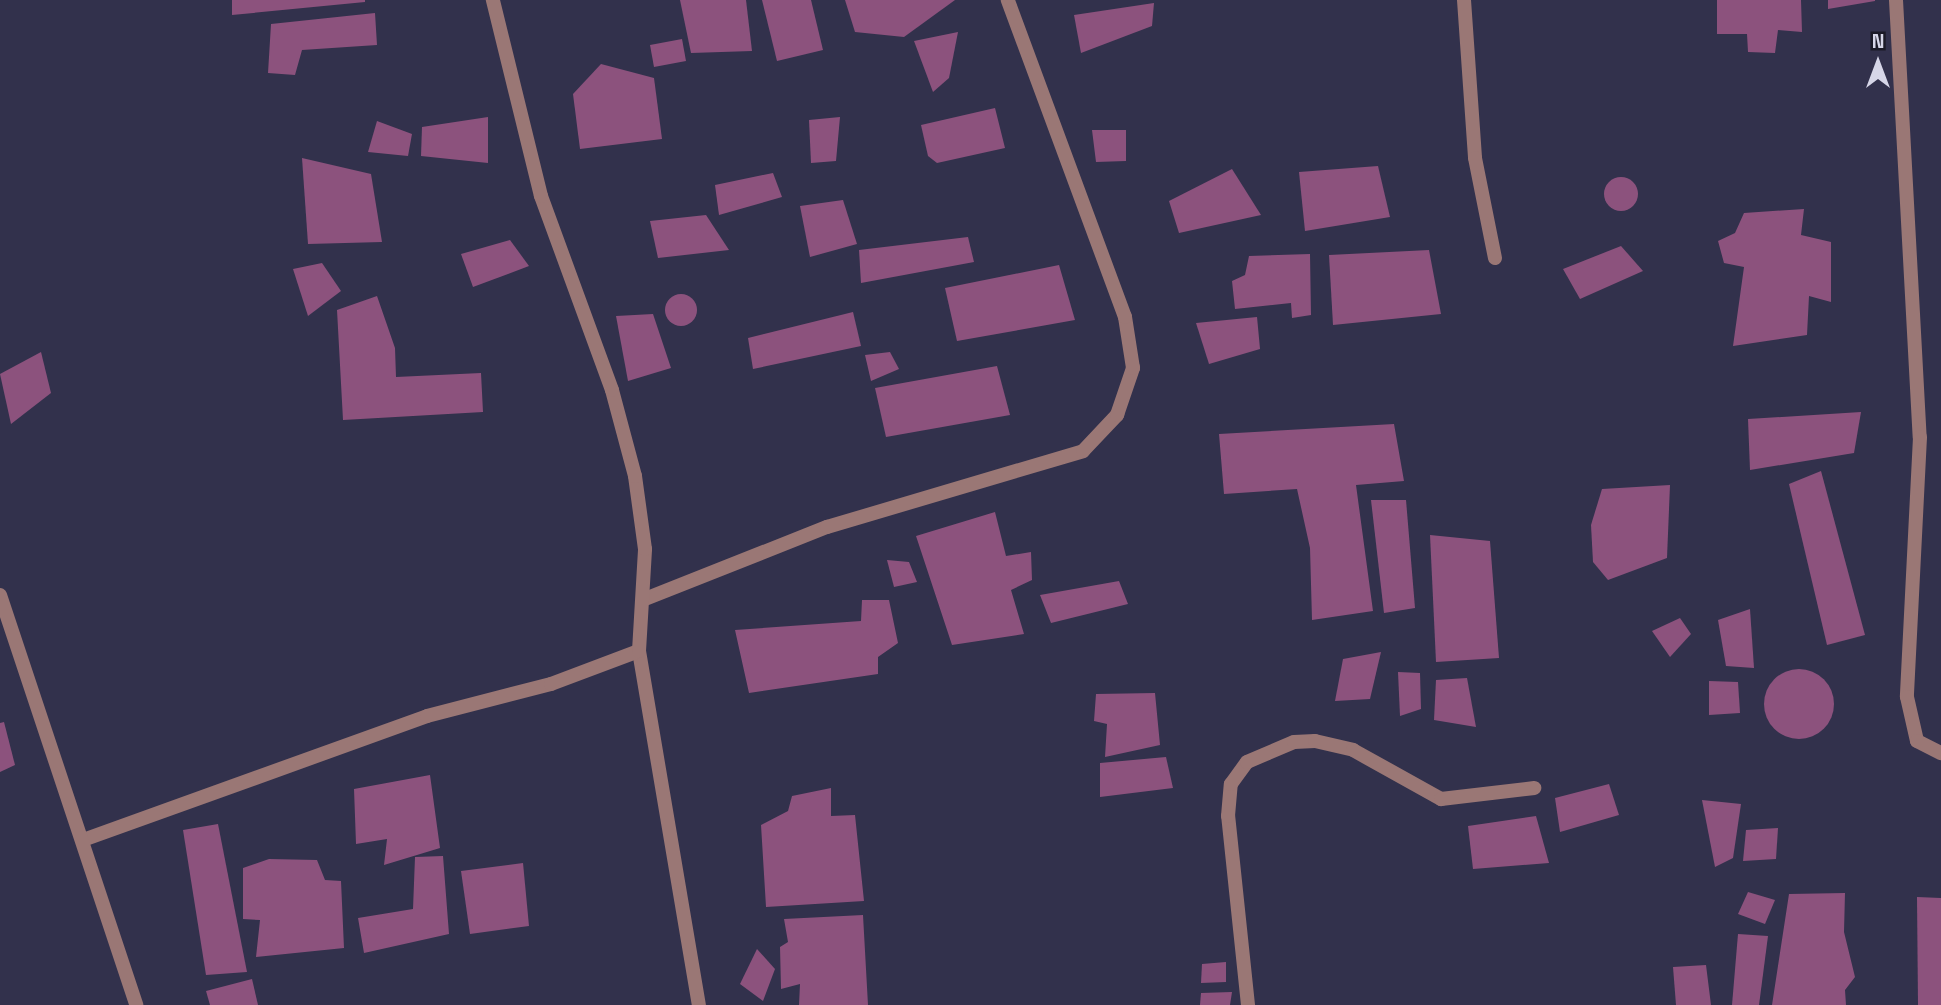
<!DOCTYPE html>
<style>
body{margin:0}
#map{position:relative;width:1941px;height:1005px;overflow:hidden;background:#32314c;font-family:"Space Grotesk",sans-serif}
div>[style]{position:absolute}
.building>*{inset:0;background:#8c527d}
.round{border-radius:50%}
.minor>*{height:14px;margin:-7px;padding:0 7px;transform-origin:7px;border-radius:7px;background:#9a7775}
.tertiary>*{height:14px;margin:-7px;padding:0 7px;transform-origin:7px;border-radius:7px;background:#9a7775}
span{translate:-50% -50%;white-space:nowrap;text-align:center;line-height:1.15;-webkit-text-stroke:6px #1b1a27;paint-order:stroke}
.north{position:absolute;left:1843px;top:28px;width:70px;height:70px;-webkit-text-stroke:5px #1b1a27;paint-order:stroke;rotate:0deg;font-size:19px;font-weight:700;line-height:28px;text-align:center;color:#d6d6e8}
.north::after{content:'';display:block;margin:auto;width:24px;height:32px;background:#d6d6e8;clip-path:polygon(50% 0,100% 100%,50% 72%,0 100%)}
</style>
<div id="map">
<div class="building">
<i style="clip-path:polygon(232px 0,365px 0,365px 2px,232px 15px)"></i>
<i style="clip-path:polygon(680px 0,746px 0,752px 51px,691px 53px)"></i>
<i style="clip-path:polygon(762px 0,811px 0,823px 50px,777px 61px)"></i>
<i style="clip-path:polygon(845px 0,955px 0,904px 37px,855px 32px)"></i>
<i style="clip-path:polygon(1717px 0,1801px 0,1802px 32px,1778px 30px,1775px 53px,1748px 52px,1747px 34px,1717px 34px)"></i>
<i style="clip-path:polygon(1828px 0,1875px 0,1875px 1px,1828px 9px)"></i>
<i style="clip-path:polygon(1154px 3px,1152px 26px,1081px 53px,1074px 15px)"></i>
<i style="clip-path:polygon(375px 13px,377px 45px,302px 50px,295px 75px,268px 73px,271px 24px)"></i>
<i style="clip-path:polygon(958px 32px,949px 78px,933px 92px,914px 41px)"></i>
<i style="clip-path:polygon(682px 39px,686px 61px,654px 67px,650px 45px)"></i>
<i style="clip-path:polygon(601px 64px,654px 78px,662px 139px,580px 149px,573px 94px)"></i>
<i style="clip-path:polygon(995px 108px,1005px 148px,937px 163px,928px 156px,921px 125px)"></i>
<i style="clip-path:polygon(488px 117px,488px 163px,421px 156px,422px 127px)"></i>
<i style="clip-path:polygon(840px 117px,836px 161px,811px 163px,809px 120px)"></i>
<i style="clip-path:polygon(377px 121px,412px 134px,408px 156px,368px 152px)"></i>
<i style="clip-path:polygon(1092px 130px,1126px 130px,1126px 161px,1096px 162px)"></i>
<i style="clip-path:polygon(302px 158px,371px 174px,382px 242px,308px 244px)"></i>
<i style="clip-path:polygon(1378px 166px,1390px 217px,1305px 231px,1299px 172px)"></i>
<i style="clip-path:polygon(1232px 169px,1261px 215px,1179px 233px,1169px 201px)"></i>
<i style="clip-path:polygon(773px 173px,782px 197px,719px 215px,715px 185px)"></i>
<i class="round" style="left:1604px;top:177px;width:34px;height:34px"></i>
<i style="clip-path:polygon(843px 200px,857px 244px,810px 257px,800px 206px)"></i>
<i style="clip-path:polygon(1804px 209px,1801px 235px,1831px 242px,1831px 302px,1809px 296px,1807px 335px,1733px 346px,1744px 267px,1724px 263px,1718px 241px,1735px 233px,1744px 213px)"></i>
<i style="clip-path:polygon(706px 215px,729px 250px,658px 258px,650px 221px)"></i>
<i style="clip-path:polygon(968px 237px,974px 262px,861px 283px,859px 250px)"></i>
<i style="clip-path:polygon(510px 240px,529px 266px,473px 287px,461px 254px)"></i>
<i style="clip-path:polygon(1621px 246px,1643px 271px,1580px 299px,1563px 269px)"></i>
<i style="clip-path:polygon(1429px 250px,1441px 314px,1333px 325px,1329px 255px)"></i>
<i style="clip-path:polygon(1310px 254px,1311px 315px,1292px 318px,1291px 303px,1235px 309px,1232px 281px,1245px 275px,1249px 256px)"></i>
<i style="clip-path:polygon(322px 263px,341px 291px,308px 316px,293px 269px)"></i>
<i style="clip-path:polygon(1059px 265px,1075px 320px,957px 341px,945px 288px)"></i>
<i class="round" style="left:665px;top:294px;width:32px;height:32px"></i>
<i style="clip-path:polygon(377px 296px,395px 348px,396px 377px,481px 373px,483px 412px,343px 420px,337px 310px)"></i>
<i style="clip-path:polygon(853px 312px,861px 346px,753px 369px,748px 338px)"></i>
<i style="clip-path:polygon(653px 314px,671px 368px,628px 381px,616px 316px)"></i>
<i style="clip-path:polygon(1257px 317px,1260px 349px,1209px 364px,1196px 323px)"></i>
<i style="clip-path:polygon(41px 352px,51px 393px,11px 424px,0 374px)"></i>
<i style="clip-path:polygon(890px 352px,899px 369px,871px 381px,865px 355px)"></i>
<i style="clip-path:polygon(997px 366px,1010px 415px,886px 437px,875px 388px)"></i>
<i style="clip-path:polygon(1861px 412px,1854px 453px,1750px 470px,1748px 419px)"></i>
<i style="clip-path:polygon(1394px 424px,1404px 481px,1356px 485px,1373px 611px,1312px 620px,1310px 548px,1297px 489px,1224px 494px,1219px 434px)"></i>
<i style="clip-path:polygon(1821px 471px,1865px 635px,1827px 645px,1789px 484px)"></i>
<i style="clip-path:polygon(1670px 485px,1667px 558px,1608px 580px,1593px 562px,1591px 525px,1602px 489px)"></i>
<i style="clip-path:polygon(1371px 500px,1406px 500px,1415px 608px,1384px 613px)"></i>
<i style="clip-path:polygon(995px 512px,1006px 556px,1031px 552px,1032px 580px,1011px 590px,1024px 634px,952px 645px,916px 536px)"></i>
<i style="clip-path:polygon(1430px 535px,1490px 541px,1499px 658px,1436px 662px)"></i>
<i style="clip-path:polygon(887px 560px,909px 562px,917px 582px,894px 587px)"></i>
<i style="clip-path:polygon(1119px 581px,1128px 604px,1051px 623px,1040px 595px)"></i>
<i style="clip-path:polygon(862px 600px,889px 600px,898px 643px,878px 657px,878px 674px,749px 693px,735px 630px,861px 621px)"></i>
<i style="clip-path:polygon(1750px 609px,1754px 668px,1726px 666px,1718px 620px)"></i>
<i style="clip-path:polygon(1680px 618px,1691px 634px,1670px 657px,1652px 631px)"></i>
<i style="clip-path:polygon(1381px 652px,1370px 699px,1335px 701px,1343px 659px)"></i>
<i class="round" style="left:1764px;top:669px;width:70px;height:70px"></i>
<i style="clip-path:polygon(1398px 672px,1420px 673px,1421px 709px,1400px 716px)"></i>
<i style="clip-path:polygon(1467px 678px,1476px 727px,1434px 720px,1436px 680px)"></i>
<i style="clip-path:polygon(1709px 681px,1738px 682px,1740px 713px,1709px 715px)"></i>
<i style="clip-path:polygon(1155px 693px,1160px 745px,1105px 757px,1107px 724px,1094px 721px,1096px 694px)"></i>
<i style="clip-path:polygon(4px 722px,15px 765px,0 772px,0 723px)"></i>
<i style="clip-path:polygon(1166px 757px,1173px 788px,1100px 797px,1100px 763px)"></i>
<i style="clip-path:polygon(430px 775px,440px 848px,384px 865px,387px 839px,356px 844px,354px 789px)"></i>
<i style="clip-path:polygon(1609px 784px,1619px 815px,1560px 832px,1555px 798px)"></i>
<i style="clip-path:polygon(831px 788px,831px 816px,855px 815px,864px 901px,766px 907px,761px 825px,788px 811px,792px 796px)"></i>
<i style="clip-path:polygon(1702px 800px,1741px 804px,1733px 858px,1715px 867px)"></i>
<i style="clip-path:polygon(1536px 816px,1549px 863px,1473px 869px,1468px 826px)"></i>
<i style="clip-path:polygon(218px 824px,247px 972px,206px 975px,183px 830px)"></i>
<i style="clip-path:polygon(1778px 828px,1776px 859px,1743px 861px,1746px 830px)"></i>
<i style="clip-path:polygon(443px 856px,449px 934px,364px 953px,358px 918px,413px 909px,415px 857px)"></i>
<i style="clip-path:polygon(269px 859px,317px 860px,325px 880px,341px 881px,344px 948px,256px 957px,260px 920px,243px 919px,243px 868px)"></i>
<i style="clip-path:polygon(523px 863px,529px 926px,470px 934px,461px 871px)"></i>
<i style="clip-path:polygon(1748px 892px,1775px 900px,1765px 924px,1738px 914px)"></i>
<i style="clip-path:polygon(1845px 893px,1844px 932px,1855px 977px,1845px 990px,1846px 1005px,1772px 1005px,1789px 894px)"></i>
<i style="clip-path:polygon(1917px 897px,1941px 898px,1941px 1005px,1918px 1005px)"></i>
<i style="clip-path:polygon(863px 915px,868px 1005px,799px 1005px,800px 984px,781px 989px,780px 947px,788px 942px,784px 919px)"></i>
<i style="clip-path:polygon(1738px 934px,1768px 936px,1759px 1005px,1732px 1005px)"></i>
<i style="clip-path:polygon(757px 949px,775px 969px,763px 1001px,740px 984px)"></i>
<i style="clip-path:polygon(1226px 962px,1226px 982px,1201px 983px,1202px 964px)"></i>
<i style="clip-path:polygon(1706px 965px,1711px 1005px,1676px 1005px,1673px 967px)"></i>
<i style="clip-path:polygon(252px 979px,258px 1005px,210px 1005px,206px 991px)"></i>
<i style="clip-path:polygon(1232px 992px,1230px 1005px,1200px 1005px,1201px 993px)"></i>
</div>
<div class="minor">
<i style="left:1464px;top:0;width:158px;rotate:86deg"></i>
<i style="left:1475px;top:158px;width:102px;rotate:78.7deg"></i>
<i style="left:1896px;top:0;width:438px;rotate:86.9deg"></i>
<i style="left:1920px;top:437px;width:260px;rotate:92.9deg"></i>
<i style="left:1907px;top:697px;width:45px;rotate:77.2deg"></i>
<i style="left:1917px;top:741px;width:27px;rotate:27deg"></i>
<i style="left:645px;top:599px;width:196px;rotate:-21.6deg"></i>
<i style="left:827px;top:527px;width:267px;rotate:-16.5deg"></i>
<i style="left:1083px;top:451px;width:50px;rotate:-46.6deg"></i>
<i style="left:1117px;top:415px;width:50px;rotate:-71.2deg"></i>
<i style="left:1133px;top:368px;width:52px;rotate:-98.9deg"></i>
<i style="left:1125px;top:317px;width:338px;rotate:-110.3deg"></i>
<i style="left:639px;top:651px;width:359px;rotate:80.4deg"></i>
<i style="left:83px;top:840px;width:366px;rotate:-19.8deg"></i>
<i style="left:427px;top:716px;width:128px;rotate:-14.5deg"></i>
<i style="left:551px;top:684px;width:94px;rotate:-20.6deg"></i>
<i style="left:639px;top:651px;width:102px;rotate:-86.6deg"></i>
<i style="left:645px;top:549px;width:74px;rotate:-97.8deg"></i>
<i style="left:635px;top:476px;width:89px;rotate:-105deg"></i>
<i style="left:612px;top:390px;width:207px;rotate:-110.1deg"></i>
<i style="left:541px;top:196px;width:202px;rotate:-103.8deg"></i>
<i style="left:1248px;top:1005px;width:190px;rotate:-96deg"></i>
<i style="left:1228px;top:816px;width:32px;rotate:-85deg"></i>
<i style="left:1231px;top:784px;width:27px;rotate:-54deg"></i>
<i style="left:1247px;top:762px;width:51px;rotate:-23.1deg"></i>
<i style="left:1294px;top:742px;width:21px;rotate:-3deg"></i>
<i style="left:1315px;top:741px;width:39px;rotate:13deg"></i>
<i style="left:1353px;top:750px;width:101px;rotate:29.1deg"></i>
<i style="left:1441px;top:799px;width:94px;rotate:-6.7deg"></i>
</div>
<div class="tertiary">
<i style="left:0;top:595px;width:432px;rotate:71.6deg"></i>
</div>
<div class="north">N</div>
</div>
